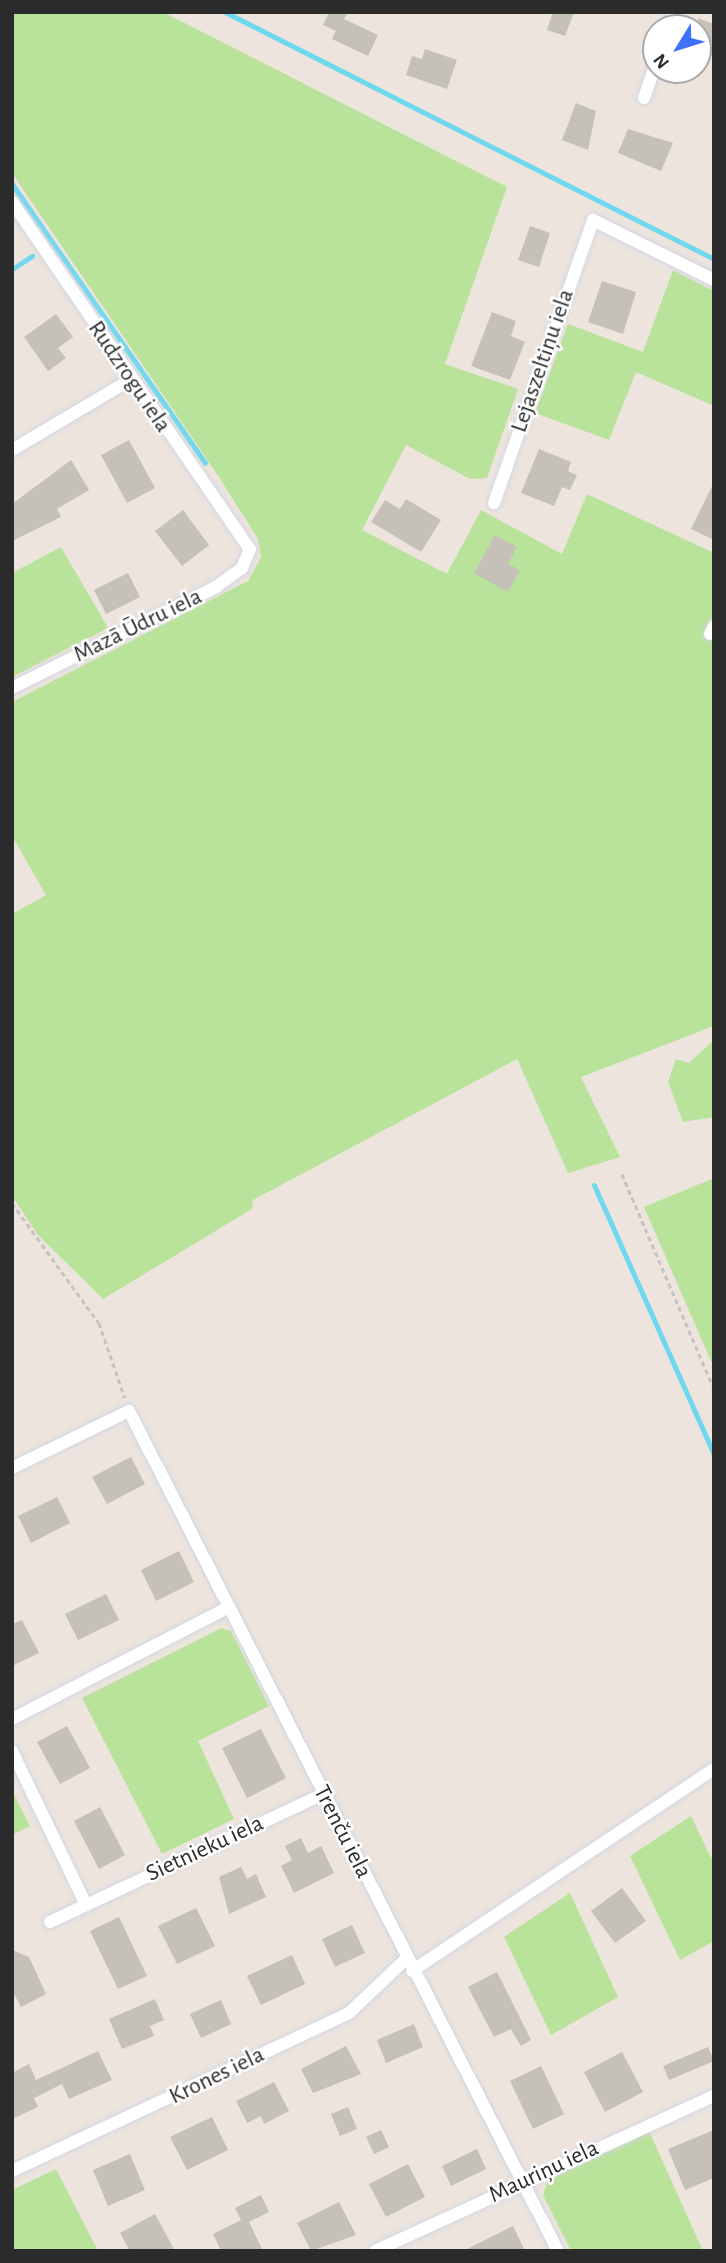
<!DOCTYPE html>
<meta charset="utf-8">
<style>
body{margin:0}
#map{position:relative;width:726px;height:2263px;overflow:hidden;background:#ede4dd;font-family:"Alegreya Sans",sans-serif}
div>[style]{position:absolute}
.green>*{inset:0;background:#b9e39a}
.stream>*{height:5px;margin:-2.5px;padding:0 2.5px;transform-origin:2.5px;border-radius:2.5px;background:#70d8ee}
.building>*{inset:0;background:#c5c0b8}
.path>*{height:2.5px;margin-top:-1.25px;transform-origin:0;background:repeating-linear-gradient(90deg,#c4c4c4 0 5px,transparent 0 8.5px)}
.roads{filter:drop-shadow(0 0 2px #d2d7e3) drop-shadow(0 0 2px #d2d7e3)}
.street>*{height:12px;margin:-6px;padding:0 6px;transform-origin:6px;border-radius:6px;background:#fff}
span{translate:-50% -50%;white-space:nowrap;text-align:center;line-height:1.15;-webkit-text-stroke:5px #fff;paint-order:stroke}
.street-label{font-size:24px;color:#2b2b2b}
.frame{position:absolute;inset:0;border:14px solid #2b2b2b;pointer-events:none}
.north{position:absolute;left:642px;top:14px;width:70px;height:70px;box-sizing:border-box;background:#fff;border:2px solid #aaa;border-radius:50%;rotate:232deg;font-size:19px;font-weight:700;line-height:28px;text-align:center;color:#2b2b2b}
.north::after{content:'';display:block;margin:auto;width:24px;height:32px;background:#3d71f9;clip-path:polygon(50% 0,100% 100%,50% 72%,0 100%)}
</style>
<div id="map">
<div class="green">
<i style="clip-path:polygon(12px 12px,163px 12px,507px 187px,445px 364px,518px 389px,487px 478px,470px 479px,406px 445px,362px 530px,447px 574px,481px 510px,562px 554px,587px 494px,714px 553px,714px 1026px,581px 1077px,620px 1157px,568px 1173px,517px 1059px,253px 1200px,252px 1209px,103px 1299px,38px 1235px,12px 1196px,12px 914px,46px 895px,12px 836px,12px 702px,248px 581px,261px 557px,258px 539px,219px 477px,12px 173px)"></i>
<i style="clip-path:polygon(673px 270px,714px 291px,714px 406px,636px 372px,609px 440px,535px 413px,568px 324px,643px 352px)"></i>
<i style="clip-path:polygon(61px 547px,108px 628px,12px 677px,12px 573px)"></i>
<i style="clip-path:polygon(714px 1040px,714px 1117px,683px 1122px,668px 1082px,676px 1059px,689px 1063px)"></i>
<i style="clip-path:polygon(714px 1178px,714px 1368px,644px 1207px)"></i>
<i style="clip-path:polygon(221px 1628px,231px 1631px,269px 1706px,198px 1741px,234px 1819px,162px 1854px,82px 1698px)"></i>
<i style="clip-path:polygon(12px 1790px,30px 1826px,12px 1835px)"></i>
<i style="clip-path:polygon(691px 1816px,714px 1864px,714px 1941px,680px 1960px,630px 1856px)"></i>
<i style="clip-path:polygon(570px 1893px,618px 1997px,551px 2035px,504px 1937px)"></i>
<i style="clip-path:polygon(649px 2131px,703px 2251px,571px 2251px,543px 2195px,550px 2174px)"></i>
<i style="clip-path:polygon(56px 2169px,98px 2251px,12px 2251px,12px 2190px)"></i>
</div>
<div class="stream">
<i style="left:225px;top:12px;width:548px;rotate:26.8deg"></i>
<i style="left:12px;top:184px;width:339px;rotate:55.3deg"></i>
<i style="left:12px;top:269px;width:24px;rotate:-33deg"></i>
<i style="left:594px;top:1185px;width:295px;rotate:66deg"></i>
</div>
<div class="building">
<i style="clip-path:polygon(329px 12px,348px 12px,344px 19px,378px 35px,368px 56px,332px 39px,336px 31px,323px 25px)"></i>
<i style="clip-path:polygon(553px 12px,574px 12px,565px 36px,547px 30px)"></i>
<i style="clip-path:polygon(698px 18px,714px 24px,714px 57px,698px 51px)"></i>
<i style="clip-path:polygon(425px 49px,457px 60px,447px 89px,406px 75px,412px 56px,422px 59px)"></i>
<i style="clip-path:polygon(576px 103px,596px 111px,588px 150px,562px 140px)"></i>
<i style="clip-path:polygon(628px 129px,673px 143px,661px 171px,618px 153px)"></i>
<i style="clip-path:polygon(530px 226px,550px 233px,539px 267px,518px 260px)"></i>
<i style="clip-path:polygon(602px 281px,636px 292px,623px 334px,588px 322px)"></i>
<i style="clip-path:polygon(492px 312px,516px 321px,511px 336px,525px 342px,510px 380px,471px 366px)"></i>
<i style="clip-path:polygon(56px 314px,73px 337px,58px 348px,66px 358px,48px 371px,24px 337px)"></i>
<i style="clip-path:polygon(129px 440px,155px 488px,127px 503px,101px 455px)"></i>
<i style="clip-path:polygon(539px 449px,571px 462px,568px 471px,577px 475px,570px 490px,562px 487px,554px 506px,521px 493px)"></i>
<i style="clip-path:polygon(71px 460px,89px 490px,57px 509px,61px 517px,12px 541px,12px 504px)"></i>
<i style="clip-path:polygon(714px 482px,714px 540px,691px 529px)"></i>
<i style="clip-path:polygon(406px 499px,441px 520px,421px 552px,371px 522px,385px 500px,400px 509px)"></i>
<i style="clip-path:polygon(183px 510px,209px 545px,182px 566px,155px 531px)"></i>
<i style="clip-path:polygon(495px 535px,517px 547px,508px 564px,520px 570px,508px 592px,474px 573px)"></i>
<i style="clip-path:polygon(128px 573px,140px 597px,106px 614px,94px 590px)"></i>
<i style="clip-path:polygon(131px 1457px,145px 1484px,107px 1504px,92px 1477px)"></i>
<i style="clip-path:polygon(57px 1497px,70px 1523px,31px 1543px,18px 1516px)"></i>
<i style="clip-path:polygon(179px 1551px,194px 1582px,156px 1601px,141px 1570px)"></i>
<i style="clip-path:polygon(106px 1594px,119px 1620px,78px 1640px,65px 1614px)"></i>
<i style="clip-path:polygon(22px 1620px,39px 1653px,12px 1666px,12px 1624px)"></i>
<i style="clip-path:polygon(67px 1726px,90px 1768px,60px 1784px,37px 1742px)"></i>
<i style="clip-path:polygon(261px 1729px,286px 1778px,247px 1798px,222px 1748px)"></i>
<i style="clip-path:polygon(100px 1807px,125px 1855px,99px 1869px,74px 1821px)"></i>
<i style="clip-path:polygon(301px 1838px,308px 1853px,321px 1846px,334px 1873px,294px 1893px,281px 1866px,292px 1860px,285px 1846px)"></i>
<i style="clip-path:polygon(241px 1867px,247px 1879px,256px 1874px,266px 1897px,229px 1914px,219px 1877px)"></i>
<i style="clip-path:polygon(622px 1888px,646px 1921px,615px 1943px,591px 1911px)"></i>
<i style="clip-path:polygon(196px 1908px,215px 1946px,177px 1964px,158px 1926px)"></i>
<i style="clip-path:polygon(119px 1917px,147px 1976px,118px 1989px,90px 1931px)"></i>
<i style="clip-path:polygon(352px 1925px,365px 1953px,335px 1967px,322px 1939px)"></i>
<i style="clip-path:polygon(12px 1950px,29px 1957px,46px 1994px,21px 2007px,12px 1990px)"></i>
<i style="clip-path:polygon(292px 1955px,305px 1984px,261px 2005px,247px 1976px)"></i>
<i style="clip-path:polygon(497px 1972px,531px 2040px,521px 2046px,511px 2029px,494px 2037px,468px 1987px)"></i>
<i style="clip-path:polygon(155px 1999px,164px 2020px,150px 2026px,154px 2036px,122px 2049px,109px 2019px)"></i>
<i style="clip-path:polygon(221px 2000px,231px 2024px,201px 2038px,190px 2014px)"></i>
<i style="clip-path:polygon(414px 2024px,423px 2047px,386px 2063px,377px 2040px)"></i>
<i style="clip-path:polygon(346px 2046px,361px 2074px,313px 2093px,301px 2069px)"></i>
<i style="clip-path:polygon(708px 2047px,714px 2061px,669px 2080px,663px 2066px)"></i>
<i style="clip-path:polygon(98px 2051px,112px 2080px,69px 2099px,62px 2084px,34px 2098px,38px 2107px,12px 2119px,12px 2073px,29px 2064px,36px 2080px)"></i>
<i style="clip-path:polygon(622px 2052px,643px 2092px,605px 2112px,584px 2072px)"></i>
<i style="clip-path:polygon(541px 2066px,564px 2114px,533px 2129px,510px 2081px)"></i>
<i style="clip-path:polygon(274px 2082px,289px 2111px,264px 2124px,261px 2116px,247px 2123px,236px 2101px)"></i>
<i style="clip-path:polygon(348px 2107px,357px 2129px,340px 2136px,331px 2114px)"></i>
<i style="clip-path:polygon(212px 2117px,228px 2150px,187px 2170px,170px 2137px)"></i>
<i style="clip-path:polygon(381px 2130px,389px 2147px,374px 2154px,366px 2137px)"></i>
<i style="clip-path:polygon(714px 2130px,714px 2178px,685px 2190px,668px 2149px)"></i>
<i style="clip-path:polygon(477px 2149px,486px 2169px,451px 2186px,442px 2166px)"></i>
<i style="clip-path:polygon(130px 2154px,145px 2190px,108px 2206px,93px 2170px)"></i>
<i style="clip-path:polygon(408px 2164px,425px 2197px,386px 2217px,369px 2184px)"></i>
<i style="clip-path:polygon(261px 2195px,269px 2212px,249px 2222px,263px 2251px,221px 2251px,213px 2234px,241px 2220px,235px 2208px)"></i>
<i style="clip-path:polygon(339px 2202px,356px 2235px,311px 2251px,297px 2223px)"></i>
<i style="clip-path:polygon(155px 2214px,175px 2251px,130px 2251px,120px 2233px)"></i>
<i style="clip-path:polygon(513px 2226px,525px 2251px,463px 2251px)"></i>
</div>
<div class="path">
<i style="left:622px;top:1174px;width:234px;rotate:66.8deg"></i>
<i style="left:12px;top:1203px;width:148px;rotate:54.1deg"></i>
<i style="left:99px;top:1323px;width:79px;rotate:70.9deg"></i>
</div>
<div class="roads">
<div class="street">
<i style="left:668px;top:28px;width:17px;rotate:-69deg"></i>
<i style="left:644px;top:98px;width:37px;rotate:-71deg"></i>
<i style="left:12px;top:202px;width:421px;rotate:55.6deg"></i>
<i style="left:250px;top:549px;width:21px;rotate:113deg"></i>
<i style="left:242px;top:568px;width:32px;rotate:144deg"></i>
<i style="left:216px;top:587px;width:228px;rotate:153.7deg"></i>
<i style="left:12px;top:450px;width:137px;rotate:-30.7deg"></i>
<i style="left:494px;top:503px;width:300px;rotate:-70.7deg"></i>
<i style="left:593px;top:220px;width:135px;rotate:26.4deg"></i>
<i style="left:710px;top:634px;width:9px;rotate:-63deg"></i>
<i style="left:12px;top:1468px;width:130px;rotate:-26deg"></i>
<i style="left:129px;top:1411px;width:943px;rotate:62.95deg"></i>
<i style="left:12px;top:1719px;width:244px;rotate:-27.3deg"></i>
<i style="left:12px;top:1751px;width:171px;rotate:64.3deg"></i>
<i style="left:50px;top:1922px;width:302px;rotate:-25.1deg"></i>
<i style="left:412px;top:1971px;width:363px;rotate:-33.8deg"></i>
<i style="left:12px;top:2171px;width:372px;rotate:-25.1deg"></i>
<i style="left:349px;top:2013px;width:79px;rotate:-43.5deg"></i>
<i style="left:375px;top:2251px;width:373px;rotate:-24.6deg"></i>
</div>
</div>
<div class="street-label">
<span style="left:543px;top:361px;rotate:-71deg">Lejaszeltiņu iela</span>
<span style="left:129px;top:377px;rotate:56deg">Rudzrogu iela</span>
<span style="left:138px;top:626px;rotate:-26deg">Mazā Ūdru iela</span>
<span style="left:342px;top:1832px;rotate:63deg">Trenču iela</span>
<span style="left:205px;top:1849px;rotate:-25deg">Sietnieku iela</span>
<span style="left:217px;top:2076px;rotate:-26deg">Krones iela</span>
<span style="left:544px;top:2172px;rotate:-25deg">Mauriņu iela</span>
</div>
<div class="frame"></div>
<div class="north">N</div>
</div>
